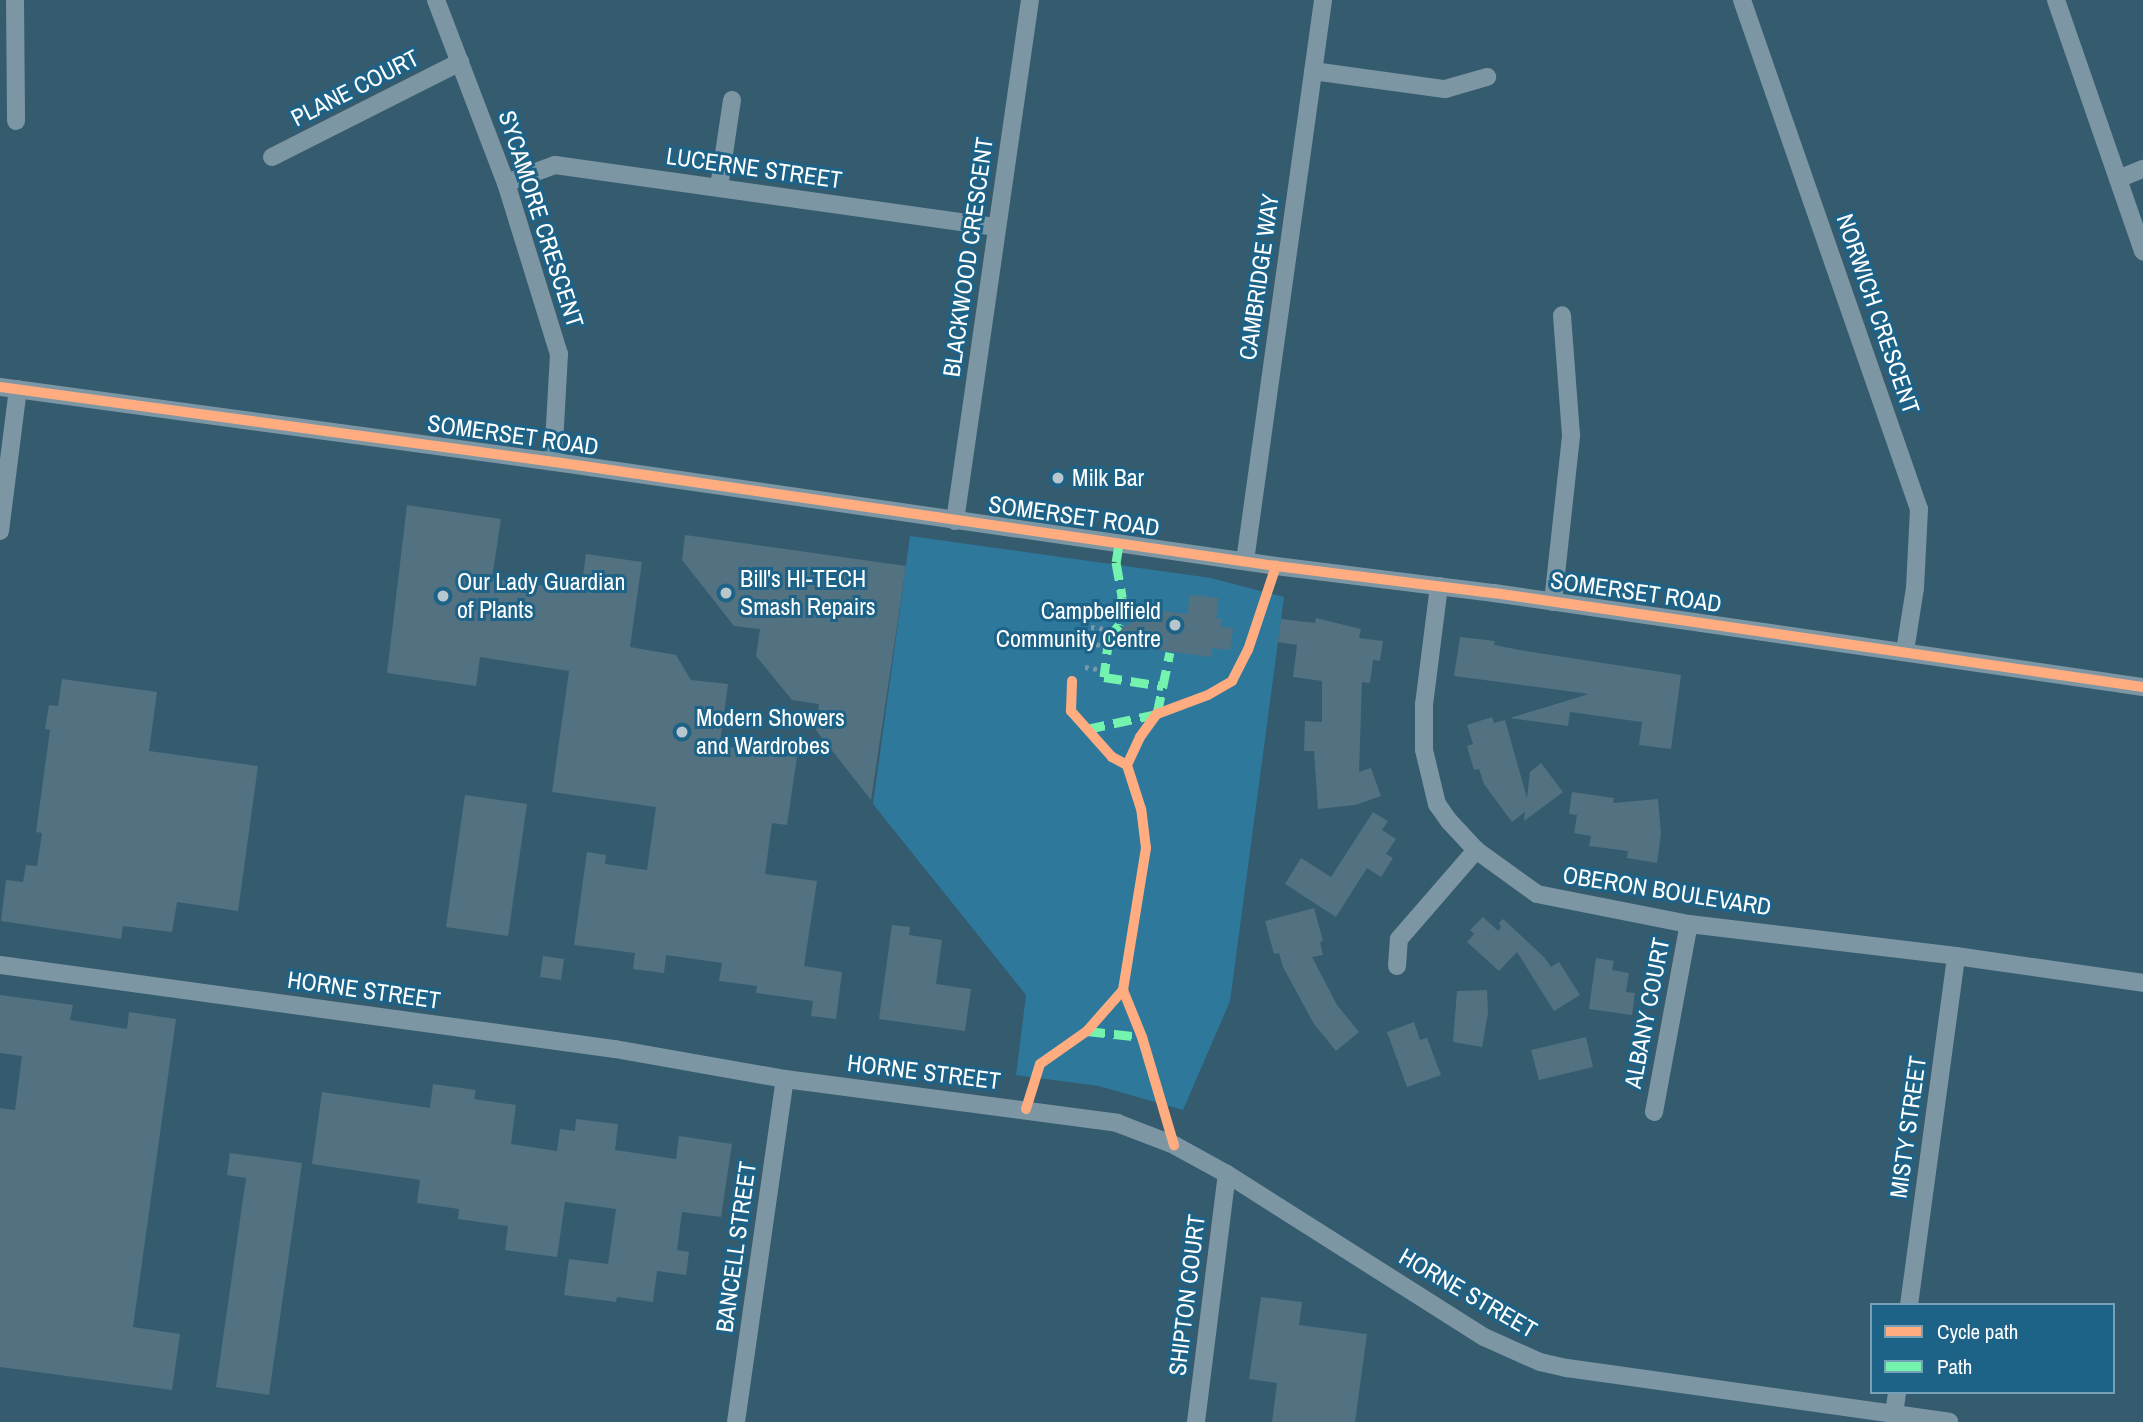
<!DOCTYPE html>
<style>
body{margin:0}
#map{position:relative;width:2143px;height:1422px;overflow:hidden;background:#355b6f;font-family:"Archivo Narrow",sans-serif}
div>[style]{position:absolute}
.green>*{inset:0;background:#2e789c}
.building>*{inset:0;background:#537281}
.path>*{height:4.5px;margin-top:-2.25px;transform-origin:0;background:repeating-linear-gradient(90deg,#7c96a4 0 3.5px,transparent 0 8.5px)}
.street>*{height:18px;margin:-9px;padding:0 9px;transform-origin:9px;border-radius:9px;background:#7c96a4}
.quiet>*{height:9px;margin-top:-4.5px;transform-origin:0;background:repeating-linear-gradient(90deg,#73f3ae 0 18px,transparent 0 27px)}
.cycleway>*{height:10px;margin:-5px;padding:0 5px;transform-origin:5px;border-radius:5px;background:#ffac80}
.dots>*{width:19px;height:19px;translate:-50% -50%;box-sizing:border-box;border:4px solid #1d6287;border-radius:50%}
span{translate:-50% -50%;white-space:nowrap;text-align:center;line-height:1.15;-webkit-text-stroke:6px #1d6287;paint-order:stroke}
.street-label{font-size:24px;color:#fff}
.poi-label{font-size:24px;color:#fff}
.left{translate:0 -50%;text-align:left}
.right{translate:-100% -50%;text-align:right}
.legend{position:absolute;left:1870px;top:1303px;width:245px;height:91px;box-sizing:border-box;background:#1d6287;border:2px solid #77a1b7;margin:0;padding:9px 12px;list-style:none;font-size:21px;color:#fff}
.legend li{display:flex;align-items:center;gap:14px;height:35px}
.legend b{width:35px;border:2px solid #77a1b7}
</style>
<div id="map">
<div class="green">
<i style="clip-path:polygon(910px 536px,1211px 578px,1284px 597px,1230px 1001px,1183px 1110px,1099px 1086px,1016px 1075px,1026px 995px,873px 804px)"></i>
</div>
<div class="building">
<i style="clip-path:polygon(407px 505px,501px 519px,492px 578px,581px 591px,586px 554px,642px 562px,630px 647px,676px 655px,691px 680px,728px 684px,720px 743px,724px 746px,797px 757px,787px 825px,772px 823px,765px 874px,817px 881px,804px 966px,842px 972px,836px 1019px,811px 1016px,813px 1001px,756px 993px,757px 986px,719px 981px,722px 963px,666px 955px,664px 973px,633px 969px,635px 953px,574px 945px,587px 852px,606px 855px,605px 864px,647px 870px,656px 807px,552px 792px,569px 671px,480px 657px,476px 686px,387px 673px)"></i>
<i style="clip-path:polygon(685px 535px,906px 566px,871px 800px,815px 729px,819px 704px,792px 700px,756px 656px,760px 629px,734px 626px,682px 560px)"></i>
<i style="clip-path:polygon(1190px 595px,1219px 598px,1216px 618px,1222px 619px,1221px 627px,1233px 628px,1230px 650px,1212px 648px,1211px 657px,1114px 644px,1116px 631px,1132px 623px,1134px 607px,1187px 614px)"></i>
<i style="clip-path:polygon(1316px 618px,1361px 629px,1359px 638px,1383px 641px,1380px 661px,1373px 660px,1370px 683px,1362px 682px,1359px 772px,1371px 768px,1381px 796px,1355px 805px,1318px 809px,1314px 751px,1304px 751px,1305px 721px,1322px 722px,1322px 681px,1293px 677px,1297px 645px,1278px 642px,1281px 619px,1315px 623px)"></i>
<i style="clip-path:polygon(1460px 637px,1495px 641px,1494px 645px,1525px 651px,1681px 675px,1671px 749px,1639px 745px,1642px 722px,1570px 712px,1568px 726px,1510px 718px,1589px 694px,1454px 676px)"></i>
<i style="clip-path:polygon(62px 679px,157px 692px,149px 751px,258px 766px,238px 911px,177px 902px,172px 932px,123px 926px,121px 939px,1px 921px,6px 880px,23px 882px,26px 865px,37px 866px,42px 833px,36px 832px,50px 730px,45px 729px,49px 705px,58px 706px)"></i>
<i style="clip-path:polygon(1492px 717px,1494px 723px,1505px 720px,1527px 798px,1530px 772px,1541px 763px,1563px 792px,1524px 821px,1525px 812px,1512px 822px,1484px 784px,1479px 769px,1474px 770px,1467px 746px,1473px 744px,1467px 725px)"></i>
<i style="clip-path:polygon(1572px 792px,1614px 798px,1613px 803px,1658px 799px,1661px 834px,1657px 863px,1627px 858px,1628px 851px,1589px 846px,1591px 836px,1574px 833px,1577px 815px,1569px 814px)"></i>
<i style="clip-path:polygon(465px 795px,527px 804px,508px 936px,446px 927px)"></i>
<i style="clip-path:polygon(1373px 812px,1388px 821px,1382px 830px,1396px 839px,1386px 854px,1393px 858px,1381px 877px,1367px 868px,1336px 917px,1285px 884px,1301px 858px,1331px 877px)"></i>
<i style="clip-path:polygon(1314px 908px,1323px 941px,1320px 942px,1323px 955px,1312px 957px,1337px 1005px,1359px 1032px,1336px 1051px,1314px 1024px,1283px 967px,1279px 953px,1274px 954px,1265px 921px)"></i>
<i style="clip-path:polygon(1483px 917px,1498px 931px,1501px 927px,1499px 923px,1503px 919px,1544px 957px,1551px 967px,1559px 962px,1580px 995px,1554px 1011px,1517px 952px,1499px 971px,1467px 942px,1474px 934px,1470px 930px)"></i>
<i style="clip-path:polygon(892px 925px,910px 927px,909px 935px,942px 940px,936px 984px,971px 989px,965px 1031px,879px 1019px)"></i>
<i style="clip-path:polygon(543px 956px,564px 959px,561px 980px,540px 977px)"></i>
<i style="clip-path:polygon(1596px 958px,1614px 961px,1612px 970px,1629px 973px,1626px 992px,1635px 993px,1632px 1015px,1589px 1009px)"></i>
<i style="clip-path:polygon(1487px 990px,1488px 1013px,1482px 1047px,1453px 1042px,1457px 991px)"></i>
<i style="clip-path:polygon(0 995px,73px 1005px,70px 1020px,127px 1029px,129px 1012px,176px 1019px,133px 1327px,180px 1334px,172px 1390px,0 1367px,0 1108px,15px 1110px,22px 1056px,0 1053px)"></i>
<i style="clip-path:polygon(1414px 1022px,1420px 1040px,1427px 1038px,1441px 1075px,1407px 1087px,1387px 1032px)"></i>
<i style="clip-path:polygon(1586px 1037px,1593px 1067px,1539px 1080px,1531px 1050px)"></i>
<i style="clip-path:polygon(433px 1084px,476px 1090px,474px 1099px,516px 1105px,511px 1144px,557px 1151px,560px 1129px,575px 1131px,576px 1119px,618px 1124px,615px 1150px,676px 1159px,679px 1136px,732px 1144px,721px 1217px,682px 1212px,677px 1250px,689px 1252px,686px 1275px,657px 1271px,653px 1302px,617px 1297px,616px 1302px,564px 1295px,569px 1259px,608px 1264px,616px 1209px,565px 1202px,557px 1257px,505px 1250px,508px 1226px,458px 1219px,459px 1209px,417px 1203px,420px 1180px,312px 1164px,322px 1092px,430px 1108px)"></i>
<i style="clip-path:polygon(230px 1153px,302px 1163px,269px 1395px,216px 1387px,246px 1178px,227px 1175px)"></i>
<i style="clip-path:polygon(1261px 1297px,1302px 1302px,1299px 1325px,1367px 1334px,1355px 1422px,1272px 1422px,1277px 1383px,1249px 1379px)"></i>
</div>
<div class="path">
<i style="left:1091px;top:627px;width:24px;rotate:7deg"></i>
<i style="left:1088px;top:643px;width:20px;rotate:9deg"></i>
<i style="left:1085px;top:667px;width:20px;rotate:9deg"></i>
</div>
<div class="street">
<i style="left:15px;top:0;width:121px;rotate:89.5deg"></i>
<i style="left:436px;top:0;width:196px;rotate:69.1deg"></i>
<i style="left:506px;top:183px;width:179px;rotate:72.8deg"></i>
<i style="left:559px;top:354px;width:108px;rotate:93.2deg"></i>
<i style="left:1742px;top:0;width:539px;rotate:70.83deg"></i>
<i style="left:1919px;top:509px;width:79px;rotate:92.9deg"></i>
<i style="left:1915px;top:588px;width:64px;rotate:99deg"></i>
<i style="left:2056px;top:0;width:266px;rotate:70.9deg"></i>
<i style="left:1313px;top:71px;width:133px;rotate:7.8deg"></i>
<i style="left:1445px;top:89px;width:44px;rotate:-15.9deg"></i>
<i style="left:272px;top:157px;width:211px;rotate:-26.8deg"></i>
<i style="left:2118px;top:179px;width:27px;rotate:-22deg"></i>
<i style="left:506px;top:183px;width:52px;rotate:-20.2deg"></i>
<i style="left:555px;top:165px;width:446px;rotate:8deg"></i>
<i style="left:719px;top:187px;width:88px;rotate:-81.5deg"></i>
<i style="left:0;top:387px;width:567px;rotate:7.7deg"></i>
<i style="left:562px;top:463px;width:721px;rotate:8.21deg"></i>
<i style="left:1276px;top:566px;width:220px;rotate:7.1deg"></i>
<i style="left:1494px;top:593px;width:656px;rotate:8.24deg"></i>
<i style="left:955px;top:521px;width:526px;rotate:-81.81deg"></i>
<i style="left:0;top:531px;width:143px;rotate:-82.8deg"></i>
<i style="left:1245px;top:561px;width:566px;rotate:-82.08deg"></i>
<i style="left:1439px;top:586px;width:119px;rotate:97.2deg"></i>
<i style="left:1424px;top:704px;width:46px;rotate:90deg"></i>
<i style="left:1424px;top:750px;width:56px;rotate:76.5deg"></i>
<i style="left:1437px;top:804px;width:21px;rotate:55deg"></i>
<i style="left:1449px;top:821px;width:40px;rotate:47deg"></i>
<i style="left:1476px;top:850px;width:75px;rotate:35.8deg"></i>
<i style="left:1537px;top:894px;width:155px;rotate:11.2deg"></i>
<i style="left:1689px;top:924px;width:269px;rotate:6.8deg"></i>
<i style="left:1956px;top:956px;width:189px;rotate:8.2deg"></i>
<i style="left:1553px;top:602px;width:168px;rotate:-83.8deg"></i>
<i style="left:1571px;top:435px;width:120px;rotate:-94.3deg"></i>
<i style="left:0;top:965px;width:621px;rotate:7.78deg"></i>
<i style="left:615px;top:1049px;width:173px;rotate:10deg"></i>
<i style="left:785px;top:1079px;width:335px;rotate:7.5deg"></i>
<i style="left:1117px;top:1123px;width:61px;rotate:21.1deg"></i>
<i style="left:1174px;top:1145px;width:60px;rotate:28.7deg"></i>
<i style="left:1227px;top:1174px;width:304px;rotate:32.4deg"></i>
<i style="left:1484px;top:1337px;width:61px;rotate:24.1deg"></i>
<i style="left:1540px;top:1362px;width:28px;rotate:13deg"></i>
<i style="left:1567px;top:1368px;width:386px;rotate:8deg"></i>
<i style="left:1397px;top:966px;width:27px;rotate:-86deg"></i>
<i style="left:1399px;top:939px;width:118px;rotate:-49.1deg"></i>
<i style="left:1654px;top:1112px;width:191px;rotate:-79.5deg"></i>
<i style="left:1909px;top:1305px;width:352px;rotate:-82.3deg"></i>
<i style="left:1894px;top:1414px;width:22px;rotate:-82deg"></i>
<i style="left:736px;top:1422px;width:346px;rotate:-81.9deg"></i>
<i style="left:1196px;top:1422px;width:250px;rotate:-82.9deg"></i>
</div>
<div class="quiet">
<i style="left:1119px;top:544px;width:18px;rotate:99deg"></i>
<i style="left:1116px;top:562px;width:36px;rotate:80deg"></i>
<i style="left:1122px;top:597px;width:28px;rotate:96deg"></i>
<i style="left:1119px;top:625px;width:15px;rotate:132deg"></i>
<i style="left:1109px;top:636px;width:41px;rotate:97deg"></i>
<i style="left:1104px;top:677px;width:60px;rotate:8.7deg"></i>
<i style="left:1087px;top:729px;width:72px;rotate:-12.1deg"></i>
<i style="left:1157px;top:714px;width:63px;rotate:-78.2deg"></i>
<i style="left:1087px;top:1031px;width:55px;rotate:6.2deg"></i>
</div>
<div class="cycleway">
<i style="left:0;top:387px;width:567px;rotate:7.7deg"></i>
<i style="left:562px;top:463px;width:721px;rotate:8.21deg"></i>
<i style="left:1276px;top:566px;width:220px;rotate:7.1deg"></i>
<i style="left:1494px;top:593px;width:656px;rotate:8.24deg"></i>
<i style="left:1127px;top:765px;width:31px;rotate:-65deg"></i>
<i style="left:1140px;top:737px;width:29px;rotate:-54deg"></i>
<i style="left:1157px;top:714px;width:54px;rotate:-20.4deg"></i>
<i style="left:1208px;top:695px;width:28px;rotate:-30deg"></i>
<i style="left:1232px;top:681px;width:35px;rotate:-63deg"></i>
<i style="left:1248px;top:650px;width:89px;rotate:-71.6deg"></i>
<i style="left:1123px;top:990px;width:51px;rotate:68deg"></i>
<i style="left:1142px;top:1037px;width:113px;rotate:73.5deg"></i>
<i style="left:1026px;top:1109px;width:47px;rotate:-72.7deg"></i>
<i style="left:1040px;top:1064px;width:57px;rotate:-35.1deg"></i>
<i style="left:1087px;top:1031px;width:55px;rotate:-48.7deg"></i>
<i style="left:1123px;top:990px;width:144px;rotate:-80.8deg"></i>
<i style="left:1146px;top:848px;width:39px;rotate:-97deg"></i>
<i style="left:1141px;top:809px;width:46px;rotate:-107.7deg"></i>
<i style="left:1127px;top:765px;width:17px;rotate:-152deg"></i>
<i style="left:1112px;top:757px;width:62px;rotate:-131.7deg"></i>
<i style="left:1071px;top:711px;width:30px;rotate:-88deg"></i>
</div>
<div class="dots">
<i style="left:1058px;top:478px;background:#b8c6cd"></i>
<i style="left:726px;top:593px;background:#b8c6cd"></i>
<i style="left:443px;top:596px;background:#b8c6cd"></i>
<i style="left:1175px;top:625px;background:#b8c6cd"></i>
<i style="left:682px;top:732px;background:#b8c6cd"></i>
</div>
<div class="street-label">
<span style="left:355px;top:88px;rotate:-27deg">PLANE COURT</span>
<span style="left:754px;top:168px;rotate:8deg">LUCERNE STREET</span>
<span style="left:541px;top:219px;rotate:72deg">SYCAMORE CRESCENT</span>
<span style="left:968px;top:257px;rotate:-82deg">BLACKWOOD CRESCENT</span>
<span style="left:1259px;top:277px;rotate:-82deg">CAMBRIDGE WAY</span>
<span style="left:1878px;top:314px;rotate:71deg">NORWICH CRESCENT</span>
<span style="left:513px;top:435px;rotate:8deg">SOMERSET ROAD</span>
<span style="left:1074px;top:516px;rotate:8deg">SOMERSET ROAD</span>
<span style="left:1636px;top:592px;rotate:8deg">SOMERSET ROAD</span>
<span style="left:1667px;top:891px;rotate:9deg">OBERON BOULEVARD</span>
<span style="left:364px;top:990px;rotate:8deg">HORNE STREET</span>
<span style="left:1647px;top:1013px;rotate:-79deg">ALBANY COURT</span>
<span style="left:924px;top:1072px;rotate:7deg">HORNE STREET</span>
<span style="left:1908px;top:1127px;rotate:-82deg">MISTY STREET</span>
<span style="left:736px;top:1247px;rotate:-82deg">BANCELL STREET</span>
<span style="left:1468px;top:1293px;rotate:30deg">HORNE STREET</span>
<span style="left:1187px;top:1295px;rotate:-83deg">SHIPTON COURT</span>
</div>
<div class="poi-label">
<span class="left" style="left:1072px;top:478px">Milk Bar</span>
<span class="left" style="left:740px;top:593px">Bill's HI-TECH<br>Smash Repairs</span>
<span class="left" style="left:457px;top:596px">Our Lady Guardian<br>of Plants</span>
<span class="right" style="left:1161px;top:625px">Campbellfield<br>Community Centre</span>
<span class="left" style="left:696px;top:732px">Modern Showers<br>and Wardrobes</span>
</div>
<ul class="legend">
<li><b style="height:9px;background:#ffac80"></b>Cycle path</li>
<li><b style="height:9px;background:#73f3ae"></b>Path</li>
</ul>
</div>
